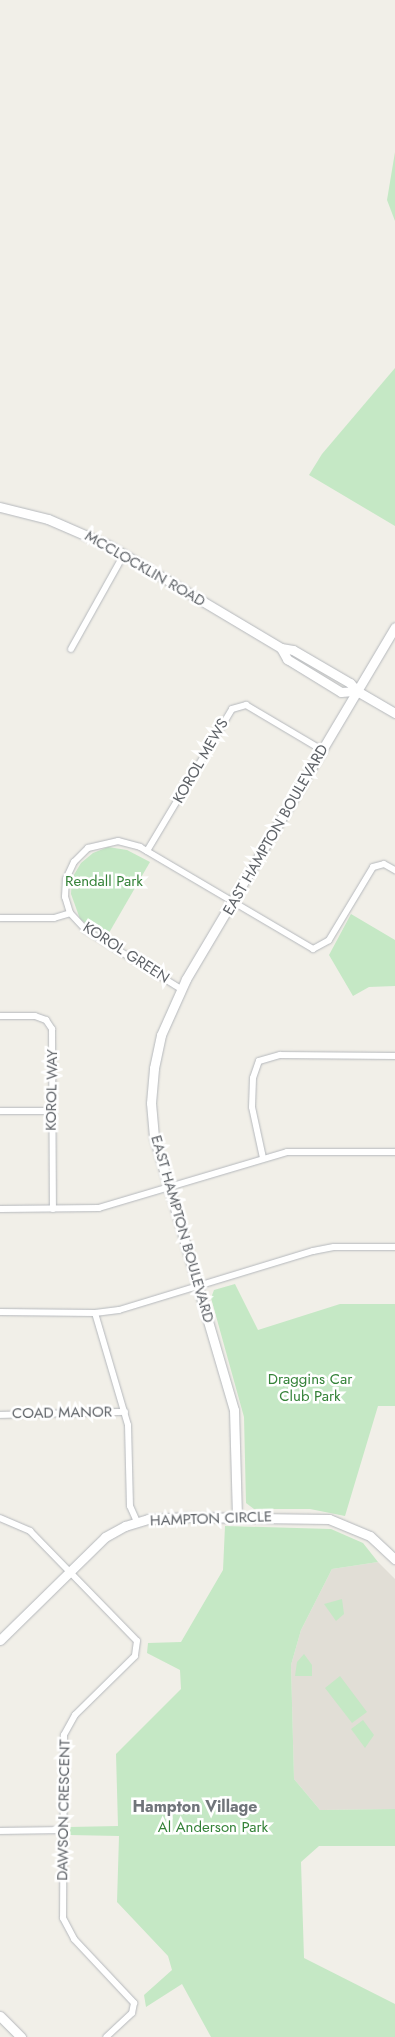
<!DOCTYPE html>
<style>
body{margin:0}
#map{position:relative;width:395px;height:2037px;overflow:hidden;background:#f1efe8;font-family:Jost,sans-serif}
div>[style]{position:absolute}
.education>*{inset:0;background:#e1ded6}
.green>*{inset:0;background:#c5e8c5}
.roads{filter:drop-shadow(0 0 1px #b5b8bc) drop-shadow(0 0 1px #b5b8bc)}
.street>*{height:6px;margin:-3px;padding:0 3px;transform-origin:3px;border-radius:3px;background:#fff}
.secondary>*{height:9px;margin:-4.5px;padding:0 4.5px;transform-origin:4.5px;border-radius:4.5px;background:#fff}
span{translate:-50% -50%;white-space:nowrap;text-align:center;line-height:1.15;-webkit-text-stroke:5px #fff;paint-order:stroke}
.street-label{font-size:15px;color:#5f6368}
.park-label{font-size:15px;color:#348238}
.neighbourhood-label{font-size:16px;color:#70757a;font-weight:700}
</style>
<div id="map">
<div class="education">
<i style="clip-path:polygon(378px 1562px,395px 1579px,395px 1809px,320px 1810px,294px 1779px,291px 1665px,301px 1630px,332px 1569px)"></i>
</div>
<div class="green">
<i style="clip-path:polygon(395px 118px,395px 221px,387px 200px,395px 152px)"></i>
<i style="clip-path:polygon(395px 368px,395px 526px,309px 475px,322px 454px)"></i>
<i style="clip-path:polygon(108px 847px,127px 850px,150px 862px,106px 938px,80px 919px,71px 894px,72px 878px,81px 863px,93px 853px)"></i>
<i style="clip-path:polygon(351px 914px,395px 940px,395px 986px,369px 987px,353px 996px,329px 955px)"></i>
<i style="clip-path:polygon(235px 1284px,258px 1330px,340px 1304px,395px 1304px,395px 1406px,378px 1406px,345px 1516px,310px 1509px,254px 1509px,246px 1503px,244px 1417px,211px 1298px,214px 1290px)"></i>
<i style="clip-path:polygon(225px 1526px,331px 1529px,363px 1543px,378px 1562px,332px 1569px,301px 1630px,291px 1665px,294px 1779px,320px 1810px,395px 1809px,395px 1846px,319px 1846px,301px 1862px,304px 1958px,395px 2004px,395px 2037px,211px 2037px,182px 1984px,146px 2007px,144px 1995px,172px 1970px,168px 1956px,117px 1902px,119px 1836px,70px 1835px,70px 1827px,118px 1826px,116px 1754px,181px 1689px,180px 1670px,147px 1653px,148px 1643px,181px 1642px,223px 1570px)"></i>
<i style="clip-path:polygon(342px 1599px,344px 1614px,336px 1621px,324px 1604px)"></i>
<i style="clip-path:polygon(304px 1654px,312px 1665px,312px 1676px,295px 1676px,297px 1662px)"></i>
<i style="clip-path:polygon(340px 1676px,367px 1712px,352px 1723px,325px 1688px)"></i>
<i style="clip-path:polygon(363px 1720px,374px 1735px,365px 1748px,351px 1729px)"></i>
</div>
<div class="roads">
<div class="street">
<i style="left:71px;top:649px;width:109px;rotate:-60.8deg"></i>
<i style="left:147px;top:851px;width:165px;rotate:-59.1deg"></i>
<i style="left:232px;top:709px;width:15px;rotate:-16deg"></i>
<i style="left:246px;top:705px;width:88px;rotate:30.6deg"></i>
<i style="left:0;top:918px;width:54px"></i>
<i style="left:54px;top:918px;width:17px;rotate:-17deg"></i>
<i style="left:181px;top:989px;width:112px;rotate:-148.2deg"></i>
<i style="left:86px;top:930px;width:23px;rotate:-133deg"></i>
<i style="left:70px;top:913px;width:17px;rotate:-107deg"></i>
<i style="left:65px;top:897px;width:18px;rotate:-87deg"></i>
<i style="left:66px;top:879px;width:19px;rotate:-65deg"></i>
<i style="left:74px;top:862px;width:20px;rotate:-45deg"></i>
<i style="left:88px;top:848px;width:31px;rotate:-13deg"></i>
<i style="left:118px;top:841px;width:23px;rotate:15deg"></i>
<i style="left:140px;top:847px;width:201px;rotate:30.5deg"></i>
<i style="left:313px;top:949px;width:18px;rotate:-29deg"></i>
<i style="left:329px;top:940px;width:85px;rotate:-58.9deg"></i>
<i style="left:373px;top:867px;width:11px;rotate:-15deg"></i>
<i style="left:384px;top:864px;width:13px;rotate:29deg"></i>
<i style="left:0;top:1016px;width:35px"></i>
<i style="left:35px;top:1016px;width:12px;rotate:20deg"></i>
<i style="left:46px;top:1020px;width:11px;rotate:56deg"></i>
<i style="left:52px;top:1029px;width:180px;rotate:89.7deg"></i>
<i style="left:0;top:1111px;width:51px"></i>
<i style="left:263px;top:1158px;width:52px;rotate:-102.2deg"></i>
<i style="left:252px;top:1107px;width:29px;rotate:-88deg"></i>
<i style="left:253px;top:1078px;width:18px;rotate:-71deg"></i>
<i style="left:259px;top:1061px;width:22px;rotate:-16deg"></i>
<i style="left:280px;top:1055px;width:115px;rotate:0.5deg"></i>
<i style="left:0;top:1209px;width:99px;rotate:-0.6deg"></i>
<i style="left:99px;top:1208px;width:196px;rotate:-16.6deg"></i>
<i style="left:287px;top:1152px;width:108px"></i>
<i style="left:0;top:1312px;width:95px;rotate:0.6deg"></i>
<i style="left:95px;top:1313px;width:24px;rotate:-7deg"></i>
<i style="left:119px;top:1310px;width:203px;rotate:-16.9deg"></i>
<i style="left:313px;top:1251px;width:21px;rotate:-11deg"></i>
<i style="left:334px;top:1247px;width:61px"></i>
<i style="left:95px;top:1313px;width:117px;rotate:73.6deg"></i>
<i style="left:128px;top:1425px;width:81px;rotate:88.6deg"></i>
<i style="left:130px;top:1506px;width:17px;rotate:66deg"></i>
<i style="left:0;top:1415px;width:125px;rotate:-1.4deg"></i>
<i style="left:0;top:1518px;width:33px;rotate:23deg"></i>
<i style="left:30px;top:1531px;width:153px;rotate:45.8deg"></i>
<i style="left:137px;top:1641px;width:15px;rotate:98deg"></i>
<i style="left:135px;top:1656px;width:84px;rotate:135.5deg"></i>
<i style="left:75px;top:1715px;width:23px;rotate:119deg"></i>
<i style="left:64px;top:1735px;width:183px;rotate:90.3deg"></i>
<i style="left:63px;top:1918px;width:24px;rotate:62deg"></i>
<i style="left:74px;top:1939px;width:88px;rotate:46.8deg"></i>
<i style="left:134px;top:2003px;width:10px;rotate:101deg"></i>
<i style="left:132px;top:2013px;width:35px;rotate:137deg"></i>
<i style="left:0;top:1831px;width:62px;rotate:-0.9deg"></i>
</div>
<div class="secondary">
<i style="left:0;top:507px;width:49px;rotate:14deg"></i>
<i style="left:48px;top:519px;width:68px;rotate:23.5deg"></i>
<i style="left:110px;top:546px;width:199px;rotate:30.8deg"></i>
<i style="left:281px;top:648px;width:12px;rotate:9deg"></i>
<i style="left:293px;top:650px;width:66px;rotate:30.1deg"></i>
<i style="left:350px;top:683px;width:11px;rotate:49deg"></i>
<i style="left:357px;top:691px;width:44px;rotate:30.1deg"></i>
<i style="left:281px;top:648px;width:13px;rotate:61deg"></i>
<i style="left:287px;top:659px;width:63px;rotate:31.4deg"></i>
<i style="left:341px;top:692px;width:16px;rotate:-4deg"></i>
<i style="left:237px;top:1517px;width:107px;rotate:-91.6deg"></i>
<i style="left:234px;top:1410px;width:284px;rotate:-106.3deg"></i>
<i style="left:154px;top:1137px;width:34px;rotate:-95deg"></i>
<i style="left:151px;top:1103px;width:35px;rotate:-85deg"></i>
<i style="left:154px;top:1068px;width:34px;rotate:-78deg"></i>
<i style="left:161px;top:1035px;width:61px;rotate:-65.9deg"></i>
<i style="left:186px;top:979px;width:409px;rotate:-59.3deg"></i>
<i style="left:0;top:1640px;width:147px;rotate:-44.4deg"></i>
<i style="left:105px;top:1537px;width:23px;rotate:-29deg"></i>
<i style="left:125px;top:1526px;width:24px;rotate:-17deg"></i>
<i style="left:148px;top:1519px;width:34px;rotate:-3deg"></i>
<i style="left:182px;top:1517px;width:147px;rotate:0.8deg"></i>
<i style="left:329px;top:1519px;width:44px;rotate:22.5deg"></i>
<i style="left:370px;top:1536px;width:34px;rotate:43deg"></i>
<i style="left:0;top:2016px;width:30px;rotate:45deg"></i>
</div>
</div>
<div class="street-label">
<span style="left:145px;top:569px;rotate:30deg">MCCLOCKLIN ROAD</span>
<span style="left:201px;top:761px;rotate:-60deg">KOROL MEWS</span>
<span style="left:276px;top:830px;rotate:-60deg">EAST HAMPTON BOULEVARD</span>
<span style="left:126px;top:953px;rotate:33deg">KOROL GREEN</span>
<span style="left:52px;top:1090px;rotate:-89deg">KOROL WAY</span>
<span style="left:182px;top:1229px;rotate:74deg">EAST HAMPTON BOULEVARD</span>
<span style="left:62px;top:1413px;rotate:-1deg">COAD MANOR</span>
<span style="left:211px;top:1519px;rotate:-2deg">HAMPTON CIRCLE</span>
<span style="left:64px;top:1810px;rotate:-89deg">DAWSON CRESCENT</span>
</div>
<div class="park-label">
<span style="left:104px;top:882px">Rendall Park</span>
<span style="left:310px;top:1388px">Draggins Car<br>Club Park</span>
<span style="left:213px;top:1828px">Al Anderson Park</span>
</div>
<div class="neighbourhood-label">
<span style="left:195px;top:1807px">Hampton Village</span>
</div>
</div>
